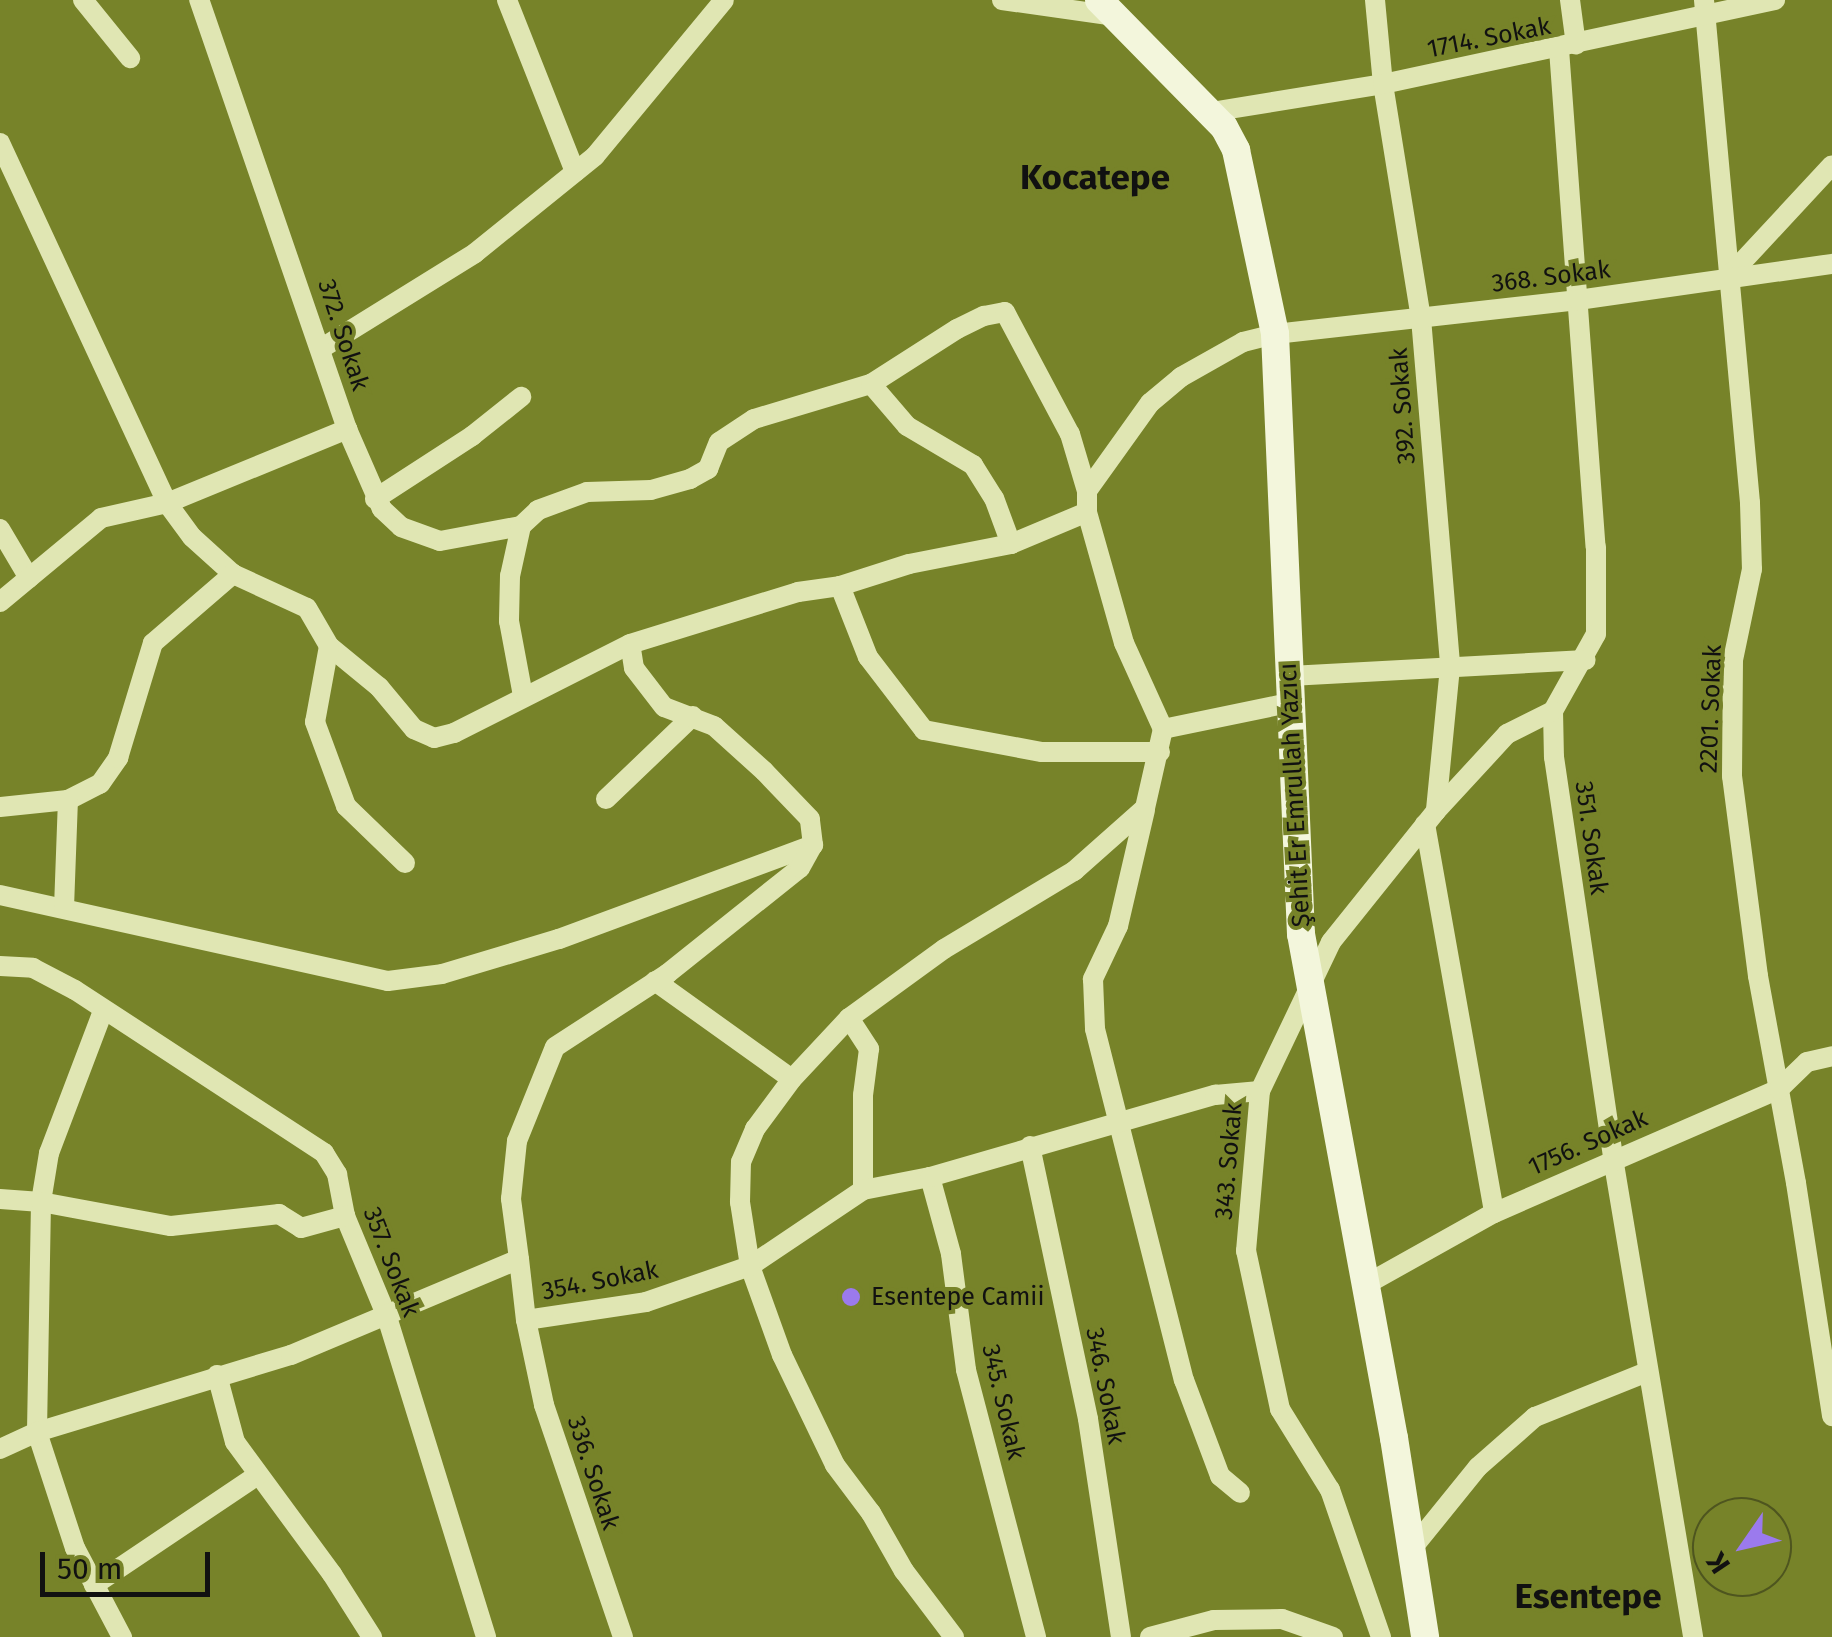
<!DOCTYPE html>
<meta charset="utf-8">
<style>
body{margin:0}
#map{position:relative;width:1832px;height:1637px;overflow:hidden;background:#778329;font-family:"Fira Sans",sans-serif}
div>[style]{position:absolute}
.street>*{height:20px;margin:-10px;padding:0 10px;transform-origin:10px;border-radius:10px;background:#e0e6b3}
.secondary>*{height:28px;margin:-14px;padding:0 14px;transform-origin:14px;border-radius:14px;background:#f3f6dc}
.dots>*{width:28px;height:28px;translate:-50% -50%;box-sizing:border-box;border:5px solid #778329;border-radius:50%}
span{translate:-50% -50%;white-space:nowrap;text-align:center;line-height:1.15;-webkit-text-stroke:8px #778329;paint-order:stroke}
.street-label{font-size:25px;color:#111}
.poi-label{font-size:25px;color:#111}
.left{translate:0 -50%;text-align:left}
.district-label{font-size:35px;color:#111;font-weight:700}
.north{position:absolute;left:1692px;top:1497px;width:100px;height:100px;box-sizing:border-box;background:#778329;border:2px solid #4e551f;border-radius:50%;rotate:236deg;font-size:28px;font-weight:700;line-height:40px;text-align:center;color:#111}
.north::after{content:'';display:block;margin:auto;width:35px;height:45px;background:#9b7aed;clip-path:polygon(50% 0,100% 100%,50% 72%,0 100%)}
.scale{position:absolute;left:40px;top:1552px;width:170px;height:45px;box-sizing:border-box;border:5px solid #111;border-top:0;padding-left:12px;font-size:30px;line-height:35px;white-space:nowrap;color:#111;-webkit-text-stroke:8px #778329;paint-order:stroke}
</style>
<div id="map">
<div class="street">
<i style="left:83px;top:0;width:75px;rotate:51deg"></i>
<i style="left:507px;top:0;width:185px;rotate:68.4deg"></i>
<i style="left:1002px;top:0;width:113px;rotate:8.1deg"></i>
<i style="left:1375px;top:0;width:84px;rotate:84.6deg"></i>
<i style="left:1383px;top:84px;width:237px;rotate:80.8deg"></i>
<i style="left:1421px;top:318px;width:350px;rotate:85.2deg"></i>
<i style="left:1450px;top:667px;width:145px;rotate:95.6deg"></i>
<i style="left:1570px;top:0;width:45px;rotate:82.4deg"></i>
<i style="left:1704px;top:0;width:505px;rotate:84.77deg"></i>
<i style="left:1750px;top:503px;width:66px;rotate:88.3deg"></i>
<i style="left:1752px;top:569px;width:93px;rotate:101.8deg"></i>
<i style="left:1733px;top:660px;width:116px;rotate:90.5deg"></i>
<i style="left:1732px;top:776px;width:202px;rotate:82.6deg"></i>
<i style="left:1758px;top:976px;width:210px;rotate:79.6deg"></i>
<i style="left:1796px;top:1183px;width:236px;rotate:81.2deg"></i>
<i style="left:1559px;top:49px;width:499px;rotate:85.8deg"></i>
<i style="left:1596px;top:547px;width:87px;rotate:90deg"></i>
<i style="left:1596px;top:634px;width:88px;rotate:119.2deg"></i>
<i style="left:1553px;top:711px;width:46px;rotate:88.8deg"></i>
<i style="left:1554px;top:757px;width:405px;rotate:81.6deg"></i>
<i style="left:1613px;top:1158px;width:486px;rotate:80.5deg"></i>
<i style="left:1211px;top:112px;width:174px;rotate:-9.2deg"></i>
<i style="left:1383px;top:84px;width:401px;rotate:-12.1deg"></i>
<i style="left:0;top:143px;width:397px;rotate:65.1deg"></i>
<i style="left:167px;top:503px;width:42px;rotate:53.7deg"></i>
<i style="left:192px;top:537px;width:55px;rotate:42.1deg"></i>
<i style="left:233px;top:574px;width:81px;rotate:24.7deg"></i>
<i style="left:307px;top:608px;width:44px;rotate:59.9deg"></i>
<i style="left:329px;top:646px;width:65px;rotate:39.4deg"></i>
<i style="left:379px;top:687px;width:55px;rotate:50.2deg"></i>
<i style="left:414px;top:729px;width:22px;rotate:24deg"></i>
<i style="left:434px;top:738px;width:21px;rotate:-14deg"></i>
<i style="left:454px;top:733px;width:197px;rotate:-26.8deg"></i>
<i style="left:630px;top:644px;width:176px;rotate:-17.2deg"></i>
<i style="left:798px;top:592px;width:42px;rotate:-8.1deg"></i>
<i style="left:840px;top:586px;width:72px;rotate:-17.7deg"></i>
<i style="left:909px;top:564px;width:104px;rotate:-11.1deg"></i>
<i style="left:1011px;top:544px;width:82px;rotate:-22.8deg"></i>
<i style="left:1729px;top:276px;width:151px;rotate:-47.1deg"></i>
<i style="left:322px;top:348px;width:180px;rotate:-31.8deg"></i>
<i style="left:475px;top:253px;width:154px;rotate:-38.9deg"></i>
<i style="left:595px;top:156px;width:202px;rotate:-50.4deg"></i>
<i style="left:871px;top:384px;width:55px;rotate:49.4deg"></i>
<i style="left:907px;top:426px;width:77px;rotate:30.6deg"></i>
<i style="left:973px;top:465px;width:39px;rotate:58deg"></i>
<i style="left:994px;top:498px;width:49px;rotate:69.7deg"></i>
<i style="left:347px;top:429px;width:87px;rotate:66.4deg"></i>
<i style="left:382px;top:509px;width:26px;rotate:43deg"></i>
<i style="left:401px;top:527px;width:41px;rotate:19.7deg"></i>
<i style="left:440px;top:541px;width:82px;rotate:-10.5deg"></i>
<i style="left:521px;top:526px;width:23px;rotate:-43deg"></i>
<i style="left:538px;top:510px;width:52px;rotate:-20.2deg"></i>
<i style="left:587px;top:492px;width:64px;rotate:-1.8deg"></i>
<i style="left:651px;top:490px;width:41px;rotate:-15.8deg"></i>
<i style="left:690px;top:479px;width:21px;rotate:-29deg"></i>
<i style="left:708px;top:469px;width:29px;rotate:-68deg"></i>
<i style="left:719px;top:442px;width:42px;rotate:-33.3deg"></i>
<i style="left:754px;top:419px;width:122px;rotate:-16.7deg"></i>
<i style="left:871px;top:384px;width:102px;rotate:-32.6deg"></i>
<i style="left:957px;top:329px;width:30px;rotate:-26deg"></i>
<i style="left:984px;top:316px;width:21px;rotate:-11deg"></i>
<i style="left:1005px;top:312px;width:138px;rotate:62deg"></i>
<i style="left:1070px;top:434px;width:59px;rotate:73.4deg"></i>
<i style="left:375px;top:499px;width:116px;rotate:-33deg"></i>
<i style="left:472px;top:436px;width:63px;rotate:-38.5deg"></i>
<i style="left:521px;top:526px;width:51px;rotate:102.4deg"></i>
<i style="left:510px;top:576px;width:45px;rotate:91.3deg"></i>
<i style="left:509px;top:621px;width:76px;rotate:79.4deg"></i>
<i style="left:0;top:529px;width:57px;rotate:59.4deg"></i>
<i style="left:840px;top:586px;width:76px;rotate:68.5deg"></i>
<i style="left:868px;top:657px;width:92px;rotate:52.5deg"></i>
<i style="left:924px;top:730px;width:120px;rotate:10.6deg"></i>
<i style="left:1042px;top:752px;width:118px"></i>
<i style="left:0;top:602px;width:131px;rotate:-39.7deg"></i>
<i style="left:101px;top:518px;width:68px;rotate:-12.8deg"></i>
<i style="left:167px;top:503px;width:195px;rotate:-22.3deg"></i>
<i style="left:347px;top:429px;width:454px;rotate:-109deg"></i>
<i style="left:329px;top:646px;width:77px;rotate:100.4deg"></i>
<i style="left:315px;top:722px;width:90px;rotate:69.7deg"></i>
<i style="left:346px;top:806px;width:82px;rotate:44deg"></i>
<i style="left:1290px;top:676px;width:296px;rotate:-3.1deg"></i>
<i style="left:1163px;top:729px;width:128px;rotate:-11.7deg"></i>
<i style="left:606px;top:799px;width:120px;rotate:-43.7deg"></i>
<i style="left:0;top:807px;width:68px;rotate:-5.9deg"></i>
<i style="left:68px;top:800px;width:36px;rotate:-27deg"></i>
<i style="left:100px;top:784px;width:32px;rotate:-55deg"></i>
<i style="left:118px;top:758px;width:120px;rotate:-73.1deg"></i>
<i style="left:153px;top:643px;width:106px;rotate:-40.8deg"></i>
<i style="left:1145px;top:810px;width:119px;rotate:103.1deg"></i>
<i style="left:1118px;top:926px;width:59px;rotate:115.3deg"></i>
<i style="left:1093px;top:979px;width:50px;rotate:87.7deg"></i>
<i style="left:1095px;top:1029px;width:362px;rotate:75.8deg"></i>
<i style="left:1184px;top:1380px;width:103px;rotate:69.4deg"></i>
<i style="left:1220px;top:1476px;width:26px;rotate:40deg"></i>
<i style="left:1425px;top:824px;width:395px;rotate:79.9deg"></i>
<i style="left:0;top:895px;width:397px;rotate:12.5deg"></i>
<i style="left:388px;top:981px;width:54px;rotate:-7.4deg"></i>
<i style="left:442px;top:974px;width:122px;rotate:-16.7deg"></i>
<i style="left:559px;top:939px;width:271px;rotate:-20.3deg"></i>
<i style="left:64px;top:908px;width:108px;rotate:-87.9deg"></i>
<i style="left:0;top:966px;width:33px;rotate:3deg"></i>
<i style="left:33px;top:968px;width:47px;rotate:27.6deg"></i>
<i style="left:75px;top:990px;width:298px;rotate:33.2deg"></i>
<i style="left:324px;top:1153px;width:25px;rotate:58deg"></i>
<i style="left:337px;top:1174px;width:43px;rotate:79.2deg"></i>
<i style="left:345px;top:1216px;width:109px;rotate:67.4deg"></i>
<i style="left:387px;top:1317px;width:335px;rotate:72.8deg"></i>
<i style="left:655px;top:981px;width:168px;rotate:35.6deg"></i>
<i style="left:103px;top:1011px;width:152px;rotate:110.8deg"></i>
<i style="left:49px;top:1153px;width:50px;rotate:99.3deg"></i>
<i style="left:41px;top:1202px;width:230px;rotate:91deg"></i>
<i style="left:37px;top:1432px;width:122px;rotate:71.9deg"></i>
<i style="left:75px;top:1548px;width:101px;rotate:62.2deg"></i>
<i style="left:849px;top:1018px;width:37px;rotate:57deg"></i>
<i style="left:869px;top:1049px;width:46px;rotate:97.4deg"></i>
<i style="left:863px;top:1095px;width:95px;rotate:90deg"></i>
<i style="left:1030px;top:1146px;width:279px;rotate:78deg"></i>
<i style="left:1088px;top:1419px;width:220px;rotate:81.4deg"></i>
<i style="left:930px;top:1177px;width:80px;rotate:74.7deg"></i>
<i style="left:951px;top:1254px;width:117px;rotate:82.6deg"></i>
<i style="left:966px;top:1370px;width:276px;rotate:75.3deg"></i>
<i style="left:0;top:1199px;width:41px;rotate:4.2deg"></i>
<i style="left:41px;top:1202px;width:132px;rotate:10.5deg"></i>
<i style="left:171px;top:1226px;width:109px;rotate:-6.3deg"></i>
<i style="left:279px;top:1214px;width:26px;rotate:32deg"></i>
<i style="left:301px;top:1228px;width:46px;rotate:-15.3deg"></i>
<i style="left:519px;top:1259px;width:61px;rotate:-97.6deg"></i>
<i style="left:511px;top:1199px;width:58px;rotate:-84.1deg"></i>
<i style="left:517px;top:1141px;width:101px;rotate:-68deg"></i>
<i style="left:555px;top:1047px;width:134px;rotate:-33.1deg"></i>
<i style="left:667px;top:974px;width:170px;rotate:-38.6deg"></i>
<i style="left:800px;top:868px;width:26px;rotate:-61deg"></i>
<i style="left:813px;top:845px;width:26px;rotate:-97deg"></i>
<i style="left:810px;top:819px;width:66px;rotate:-133.8deg"></i>
<i style="left:764px;top:771px;width:67px;rotate:-138deg"></i>
<i style="left:714px;top:726px;width:53px;rotate:-159.2deg"></i>
<i style="left:664px;top:707px;width:49px;rotate:-127.6deg"></i>
<i style="left:634px;top:668px;width:24px;rotate:-99deg"></i>
<i style="left:1365px;top:1285px;width:148px;rotate:-29.2deg"></i>
<i style="left:1494px;top:1213px;width:311px;rotate:-23.5deg"></i>
<i style="left:1779px;top:1089px;width:39px;rotate:-44deg"></i>
<i style="left:1807px;top:1062px;width:26px;rotate:-13deg"></i>
<i style="left:526px;top:1320px;width:87px;rotate:78deg"></i>
<i style="left:544px;top:1405px;width:245px;rotate:71.2deg"></i>
<i style="left:217px;top:1375px;width:69px;rotate:75deg"></i>
<i style="left:235px;top:1442px;width:164px;rotate:53.7deg"></i>
<i style="left:332px;top:1574px;width:75px;rotate:57.6deg"></i>
<i style="left:0;top:1449px;width:41px;rotate:-24.7deg"></i>
<i style="left:37px;top:1432px;width:265px;rotate:-16.9deg"></i>
<i style="left:291px;top:1355px;width:247px;rotate:-22.8deg"></i>
<i style="left:519px;top:1259px;width:61px;rotate:83.5deg"></i>
<i style="left:526px;top:1320px;width:121px;rotate:-8.5deg"></i>
<i style="left:646px;top:1302px;width:110px;rotate:-19.1deg"></i>
<i style="left:750px;top:1266px;width:136px;rotate:-33.9deg"></i>
<i style="left:863px;top:1190px;width:68px;rotate:-11deg"></i>
<i style="left:930px;top:1177px;width:297px;rotate:-16.1deg"></i>
<i style="left:1215px;top:1095px;width:45px;rotate:-5.1deg"></i>
<i style="left:1410px;top:1551px;width:108px;rotate:-51deg"></i>
<i style="left:1478px;top:1467px;width:76px;rotate:-41.3deg"></i>
<i style="left:1535px;top:1417px;width:121px;rotate:-21.9deg"></i>
<i style="left:94px;top:1585px;width:197px;rotate:-33.9deg"></i>
<i style="left:954px;top:1637px;width:83px;rotate:-127.1deg"></i>
<i style="left:904px;top:1571px;width:67px;rotate:-119.6deg"></i>
<i style="left:871px;top:1513px;width:60px;rotate:-126.9deg"></i>
<i style="left:835px;top:1465px;width:122px;rotate:-115.7deg"></i>
<i style="left:782px;top:1355px;width:95px;rotate:-109.8deg"></i>
<i style="left:750px;top:1266px;width:65px;rotate:-98.9deg"></i>
<i style="left:740px;top:1202px;width:40px;rotate:-88.6deg"></i>
<i style="left:741px;top:1162px;width:36px;rotate:-67deg"></i>
<i style="left:755px;top:1129px;width:62px;rotate:-53.5deg"></i>
<i style="left:792px;top:1079px;width:83px;rotate:-46.9deg"></i>
<i style="left:849px;top:1018px;width:117px;rotate:-36deg"></i>
<i style="left:944px;top:949px;width:152px;rotate:-31deg"></i>
<i style="left:1074px;top:871px;width:95px;rotate:-41.6deg"></i>
<i style="left:1145px;top:808px;width:81px;rotate:-77.2deg"></i>
<i style="left:1163px;top:729px;width:94px;rotate:-114.4deg"></i>
<i style="left:1124px;top:643px;width:136px;rotate:-105.8deg"></i>
<i style="left:1087px;top:512px;width:21px;rotate:-90deg"></i>
<i style="left:1087px;top:491px;width:108px;rotate:-54.4deg"></i>
<i style="left:1150px;top:403px;width:40px;rotate:-40deg"></i>
<i style="left:1181px;top:377px;width:71px;rotate:-29.4deg"></i>
<i style="left:1243px;top:342px;width:33px;rotate:-14deg"></i>
<i style="left:1275px;top:334px;width:305px;rotate:-6.4deg"></i>
<i style="left:1578px;top:300px;width:257px;rotate:-8.1deg"></i>
<i style="left:1150px;top:1637px;width:66px;rotate:-14.9deg"></i>
<i style="left:1214px;top:1620px;width:68px;rotate:-0.8deg"></i>
<i style="left:1282px;top:1619px;width:54px;rotate:19.4deg"></i>
<i style="left:1381px;top:1637px;width:156px;rotate:-109.1deg"></i>
<i style="left:1330px;top:1490px;width:95px;rotate:-121.7deg"></i>
<i style="left:1280px;top:1409px;width:162px;rotate:-102.1deg"></i>
<i style="left:1246px;top:1251px;width:161px;rotate:-85deg"></i>
<i style="left:1260px;top:1091px;width:165px;rotate:-64.5deg"></i>
<i style="left:1331px;top:942px;width:168px;rotate:-51.3deg"></i>
<i style="left:1436px;top:811px;width:105px;rotate:-47.3deg"></i>
<i style="left:1507px;top:734px;width:51px;rotate:-26.6deg"></i>
</div>
<div class="secondary">
<i style="left:1099px;top:0;width:178px;rotate:45.5deg"></i>
<i style="left:1224px;top:127px;width:26px;rotate:62deg"></i>
<i style="left:1236px;top:150px;width:188px;rotate:78deg"></i>
<i style="left:1275px;top:334px;width:601px;rotate:87.52deg"></i>
<i style="left:1301px;top:934px;width:513px;rotate:79.55deg"></i>
<i style="left:1394px;top:1438px;width:201px;rotate:81.1deg"></i>
</div>
<div class="dots">
<i style="left:851px;top:1297px;background:#9b7aed"></i>
</div>
<div class="street-label">
<span style="left:1489px;top:38px;rotate:-11deg">1714. Sokak</span>
<span style="left:1551px;top:277px;rotate:-7deg">368. Sokak</span>
<span style="left:343px;top:335px;rotate:72deg">372. Sokak</span>
<span style="left:1403px;top:406px;rotate:-94deg">392. Sokak</span>
<span style="left:1711px;top:709px;rotate:-88deg">2201. Sokak</span>
<span style="left:1295px;top:795px;rotate:-93deg">Şehit Er Emrullah Yazıcı</span>
<span style="left:1591px;top:838px;rotate:82deg">351. Sokak</span>
<span style="left:1588px;top:1143px;rotate:-24deg">1756. Sokak</span>
<span style="left:1229px;top:1161px;rotate:-85deg">343. Sokak</span>
<span style="left:391px;top:1262px;rotate:69deg">357. Sokak</span>
<span style="left:600px;top:1281px;rotate:-11deg">354. Sokak</span>
<span style="left:1105px;top:1386px;rotate:79deg">346. Sokak</span>
<span style="left:1003px;top:1402px;rotate:77deg">345. Sokak</span>
<span style="left:593px;top:1473px;rotate:72deg">336. Sokak</span>
</div>
<div class="poi-label">
<span class="left" style="left:871px;top:1297px">Esentepe Camii</span>
</div>
<div class="district-label">
<span style="left:1095px;top:177px">Kocatepe</span>
<span style="left:1588px;top:1596px">Esentepe</span>
</div>
<div class="north">K</div>
<div class="scale">50 m</div>
</div>
